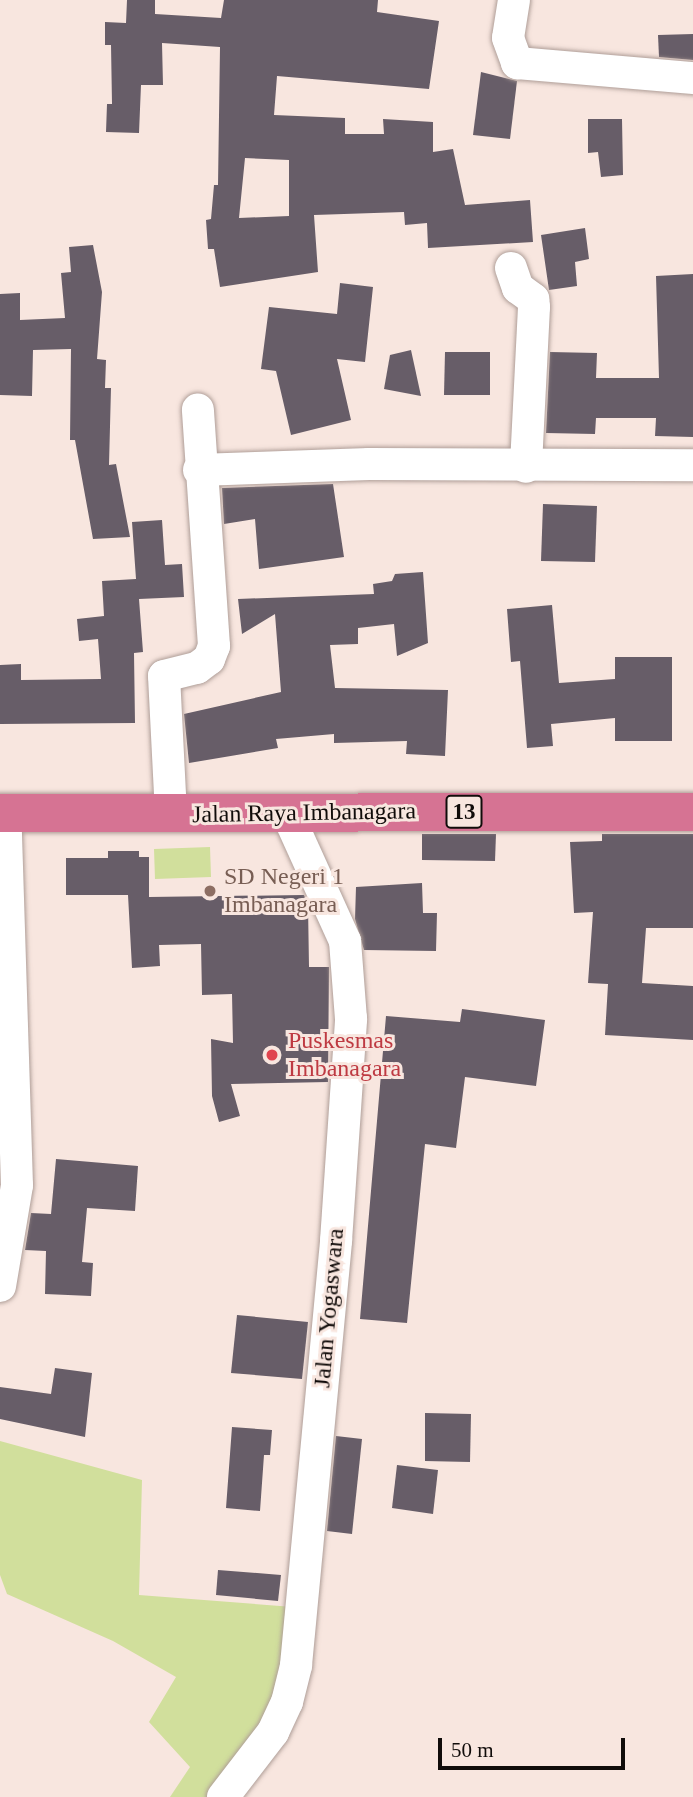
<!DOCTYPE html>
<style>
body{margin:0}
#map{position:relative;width:693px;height:1797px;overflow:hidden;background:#f8e6df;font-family:"Times New Roman",serif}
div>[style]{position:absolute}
.green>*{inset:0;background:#d1df9c}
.building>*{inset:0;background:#675d68}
.roads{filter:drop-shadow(0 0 2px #af9e98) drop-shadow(0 0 2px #af9e98)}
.minor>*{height:32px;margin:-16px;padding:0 16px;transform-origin:16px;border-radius:16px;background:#fff}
.highway>*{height:38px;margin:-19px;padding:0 19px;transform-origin:19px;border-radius:19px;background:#d67393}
.dots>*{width:19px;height:19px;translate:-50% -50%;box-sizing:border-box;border:4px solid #f8e6df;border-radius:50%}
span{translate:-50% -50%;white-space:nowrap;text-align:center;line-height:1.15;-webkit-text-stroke:6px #f8e6df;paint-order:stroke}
.shield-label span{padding:2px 5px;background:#f8e6df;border:2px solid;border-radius:5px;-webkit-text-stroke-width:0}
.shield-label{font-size:23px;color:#110c0a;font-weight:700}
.street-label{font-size:24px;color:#110c0a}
.education-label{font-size:24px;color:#785e54}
.left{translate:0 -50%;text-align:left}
.health-label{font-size:24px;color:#be3a42}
.scale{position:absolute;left:438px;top:1738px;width:187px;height:32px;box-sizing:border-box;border:4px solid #110c0a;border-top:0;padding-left:9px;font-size:21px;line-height:24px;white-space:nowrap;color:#110c0a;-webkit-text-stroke:5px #f8e6df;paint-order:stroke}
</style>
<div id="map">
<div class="green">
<i style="clip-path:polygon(210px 847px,211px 877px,155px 879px,154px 849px)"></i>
<i style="clip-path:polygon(0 1441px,142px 1480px,139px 1595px,293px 1607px,276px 1700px,214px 1797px,170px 1797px,190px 1767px,149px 1722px,176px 1677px,113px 1641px,7px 1594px,0 1575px)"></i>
</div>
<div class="building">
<i style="clip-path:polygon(evenodd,127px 0,155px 0,155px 14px,221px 18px,224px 0,378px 0,377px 12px,439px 21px,429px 89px,277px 76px,274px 115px,345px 118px,345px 134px,384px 134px,383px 119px,433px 122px,433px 152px,453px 149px,465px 205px,530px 200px,533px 242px,428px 248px,427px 223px,405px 225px,404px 212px,314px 215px,318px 272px,220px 287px,214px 249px,208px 249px,206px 220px,211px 219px,214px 185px,218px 185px,220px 47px,162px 43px,163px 85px,141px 85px,139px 133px,106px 132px,107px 104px,112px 104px,111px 45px,105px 45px,105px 22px,126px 23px,127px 0,245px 158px,289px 160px,289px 216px,239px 218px,245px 158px)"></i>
<i style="clip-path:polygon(693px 34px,693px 60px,659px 57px,658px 35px)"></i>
<i style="clip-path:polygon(481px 72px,517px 81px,510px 139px,473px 135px)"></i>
<i style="clip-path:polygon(588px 119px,622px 119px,623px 175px,601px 177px,598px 152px,588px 153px)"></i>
<i style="clip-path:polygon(585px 228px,589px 259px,575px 262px,577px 286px,549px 290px,541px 235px)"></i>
<i style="clip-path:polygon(93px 245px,102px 292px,97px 359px,106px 360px,105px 388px,111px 388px,109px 465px,116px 464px,130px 537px,93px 539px,75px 440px,70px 440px,71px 349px,33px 350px,32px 396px,0 395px,0 294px,20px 293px,20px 320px,65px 318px,61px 273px,71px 272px,69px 247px)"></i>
<i style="clip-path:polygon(693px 274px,693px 437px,655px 436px,656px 418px,596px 418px,595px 434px,546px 433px,550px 352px,597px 353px,596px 378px,659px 378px,656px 276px)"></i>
<i style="clip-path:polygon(340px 283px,373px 287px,365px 362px,337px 359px,351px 420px,291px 435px,276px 371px,261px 369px,269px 307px,337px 314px)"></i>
<i style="clip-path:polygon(411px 350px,421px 396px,384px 389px,390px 355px)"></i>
<i style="clip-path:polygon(445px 352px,490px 352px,490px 395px,444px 395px)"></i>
<i style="clip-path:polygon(333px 484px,344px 557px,259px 569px,255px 519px,224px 524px,222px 488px)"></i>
<i style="clip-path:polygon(543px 504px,597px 506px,595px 562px,541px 561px)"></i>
<i style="clip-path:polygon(162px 520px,165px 565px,182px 564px,184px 597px,139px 599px,143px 652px,134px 653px,135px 723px,0 724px,0 665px,21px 664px,21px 680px,101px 679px,98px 639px,79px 641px,77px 619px,104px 616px,102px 581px,136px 579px,132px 522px)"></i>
<i style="clip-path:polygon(423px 572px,428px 643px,397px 656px,394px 624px,358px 628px,358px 644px,330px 645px,335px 688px,448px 690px,445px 756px,406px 754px,407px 741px,334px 743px,334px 734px,276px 739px,278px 748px,189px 763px,184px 714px,281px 692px,275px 614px,242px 634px,238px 599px,374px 594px,373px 584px,392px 581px,395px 574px)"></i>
<i style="clip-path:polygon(552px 605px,559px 683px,615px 679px,615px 657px,672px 657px,672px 741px,615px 741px,615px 718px,551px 724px,553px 746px,527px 748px,520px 661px,511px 662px,507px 609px)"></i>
<i style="clip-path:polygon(422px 834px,496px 834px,495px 861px,422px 860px)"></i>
<i style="clip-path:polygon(602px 834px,693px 834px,693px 928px,646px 928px,642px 983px,693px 986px,693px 1040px,605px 1035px,608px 984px,588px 983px,593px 912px,574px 913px,570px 842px,602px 841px)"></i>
<i style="clip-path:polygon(108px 851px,139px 851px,139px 857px,149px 857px,149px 897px,304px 895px,308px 905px,309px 967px,329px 967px,328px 1082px,231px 1084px,240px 1116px,219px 1122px,212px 1096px,211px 1039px,233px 1043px,232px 994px,202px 995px,201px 944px,159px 945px,160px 966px,132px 968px,128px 895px,66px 895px,66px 858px,108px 858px)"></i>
<i style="clip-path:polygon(422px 883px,423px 913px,437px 913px,436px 951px,364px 950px,355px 919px,356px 887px)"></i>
<i style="clip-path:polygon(462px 1009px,545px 1020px,536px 1086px,465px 1077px,456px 1148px,425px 1144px,407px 1323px,360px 1319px,386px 1016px,460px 1022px)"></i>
<i style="clip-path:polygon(56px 1159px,138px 1166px,135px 1211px,87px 1208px,82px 1262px,93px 1263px,91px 1296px,45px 1294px,46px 1251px,25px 1250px,31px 1213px,51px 1214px)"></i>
<i style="clip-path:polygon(237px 1315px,308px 1322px,302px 1379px,231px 1373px)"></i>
<i style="clip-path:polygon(55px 1368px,92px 1373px,85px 1437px,0 1419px,0 1387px,51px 1394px)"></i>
<i style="clip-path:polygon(425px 1413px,471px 1414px,470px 1462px,425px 1461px)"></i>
<i style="clip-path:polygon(232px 1427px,272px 1430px,270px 1455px,264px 1455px,260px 1511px,226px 1508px)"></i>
<i style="clip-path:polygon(336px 1436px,362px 1439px,352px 1534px,327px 1531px)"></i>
<i style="clip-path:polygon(397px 1465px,438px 1470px,433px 1514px,392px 1508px)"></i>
<i style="clip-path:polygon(218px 1570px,281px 1575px,278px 1601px,216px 1595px)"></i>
</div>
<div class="roads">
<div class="minor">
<i style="left:514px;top:0;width:38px;rotate:99deg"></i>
<i style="left:508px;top:38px;width:27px;rotate:70deg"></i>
<i style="left:517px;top:63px;width:177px;rotate:4.9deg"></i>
<i style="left:511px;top:268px;width:21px;rotate:71deg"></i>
<i style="left:518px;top:288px;width:19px;rotate:36deg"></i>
<i style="left:533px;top:299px;width:8px;rotate:83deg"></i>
<i style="left:534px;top:307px;width:160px;rotate:92.9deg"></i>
<i style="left:199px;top:470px;width:170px;rotate:-2deg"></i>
<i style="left:369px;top:464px;width:324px;rotate:0.2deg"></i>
<i style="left:171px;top:814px;width:138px;rotate:-92.9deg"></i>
<i style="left:164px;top:676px;width:34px;rotate:-14deg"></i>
<i style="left:197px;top:668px;width:15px;rotate:-37deg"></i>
<i style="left:209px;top:659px;width:14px;rotate:-69deg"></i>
<i style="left:214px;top:646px;width:237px;rotate:-93.9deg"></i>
<i style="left:0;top:1286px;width:102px;rotate:-80.4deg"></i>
<i style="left:17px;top:1185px;width:372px;rotate:-91.8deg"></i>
<i style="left:223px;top:1797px;width:82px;rotate:-52.4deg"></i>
<i style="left:273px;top:1732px;width:33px;rotate:-65deg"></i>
<i style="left:287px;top:1702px;width:38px;rotate:-76deg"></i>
<i style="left:296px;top:1665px;width:426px;rotate:-84.6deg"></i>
<i style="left:336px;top:1241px;width:223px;rotate:-86.1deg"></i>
<i style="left:351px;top:1019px;width:78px;rotate:-94.4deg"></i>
<i style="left:345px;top:941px;width:143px;rotate:-114.4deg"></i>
</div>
<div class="highway">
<i style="left:0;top:813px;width:693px;rotate:-0.08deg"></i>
</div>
</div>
<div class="dots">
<i style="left:210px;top:891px;background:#8d6e63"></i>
<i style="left:272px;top:1055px;background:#e0444e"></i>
</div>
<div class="shield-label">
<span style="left:464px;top:812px">13</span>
</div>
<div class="street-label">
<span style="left:304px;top:813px;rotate:-1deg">Jalan Raya Imbanagara</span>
<span style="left:329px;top:1308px;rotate:-85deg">Jalan Yogaswara</span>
</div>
<div class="education-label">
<span class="left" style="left:224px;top:891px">SD Negeri 1<br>Imbanagara</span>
</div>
<div class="health-label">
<span class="left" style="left:288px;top:1055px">Puskesmas<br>Imbanagara</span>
</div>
<div class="scale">50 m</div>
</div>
